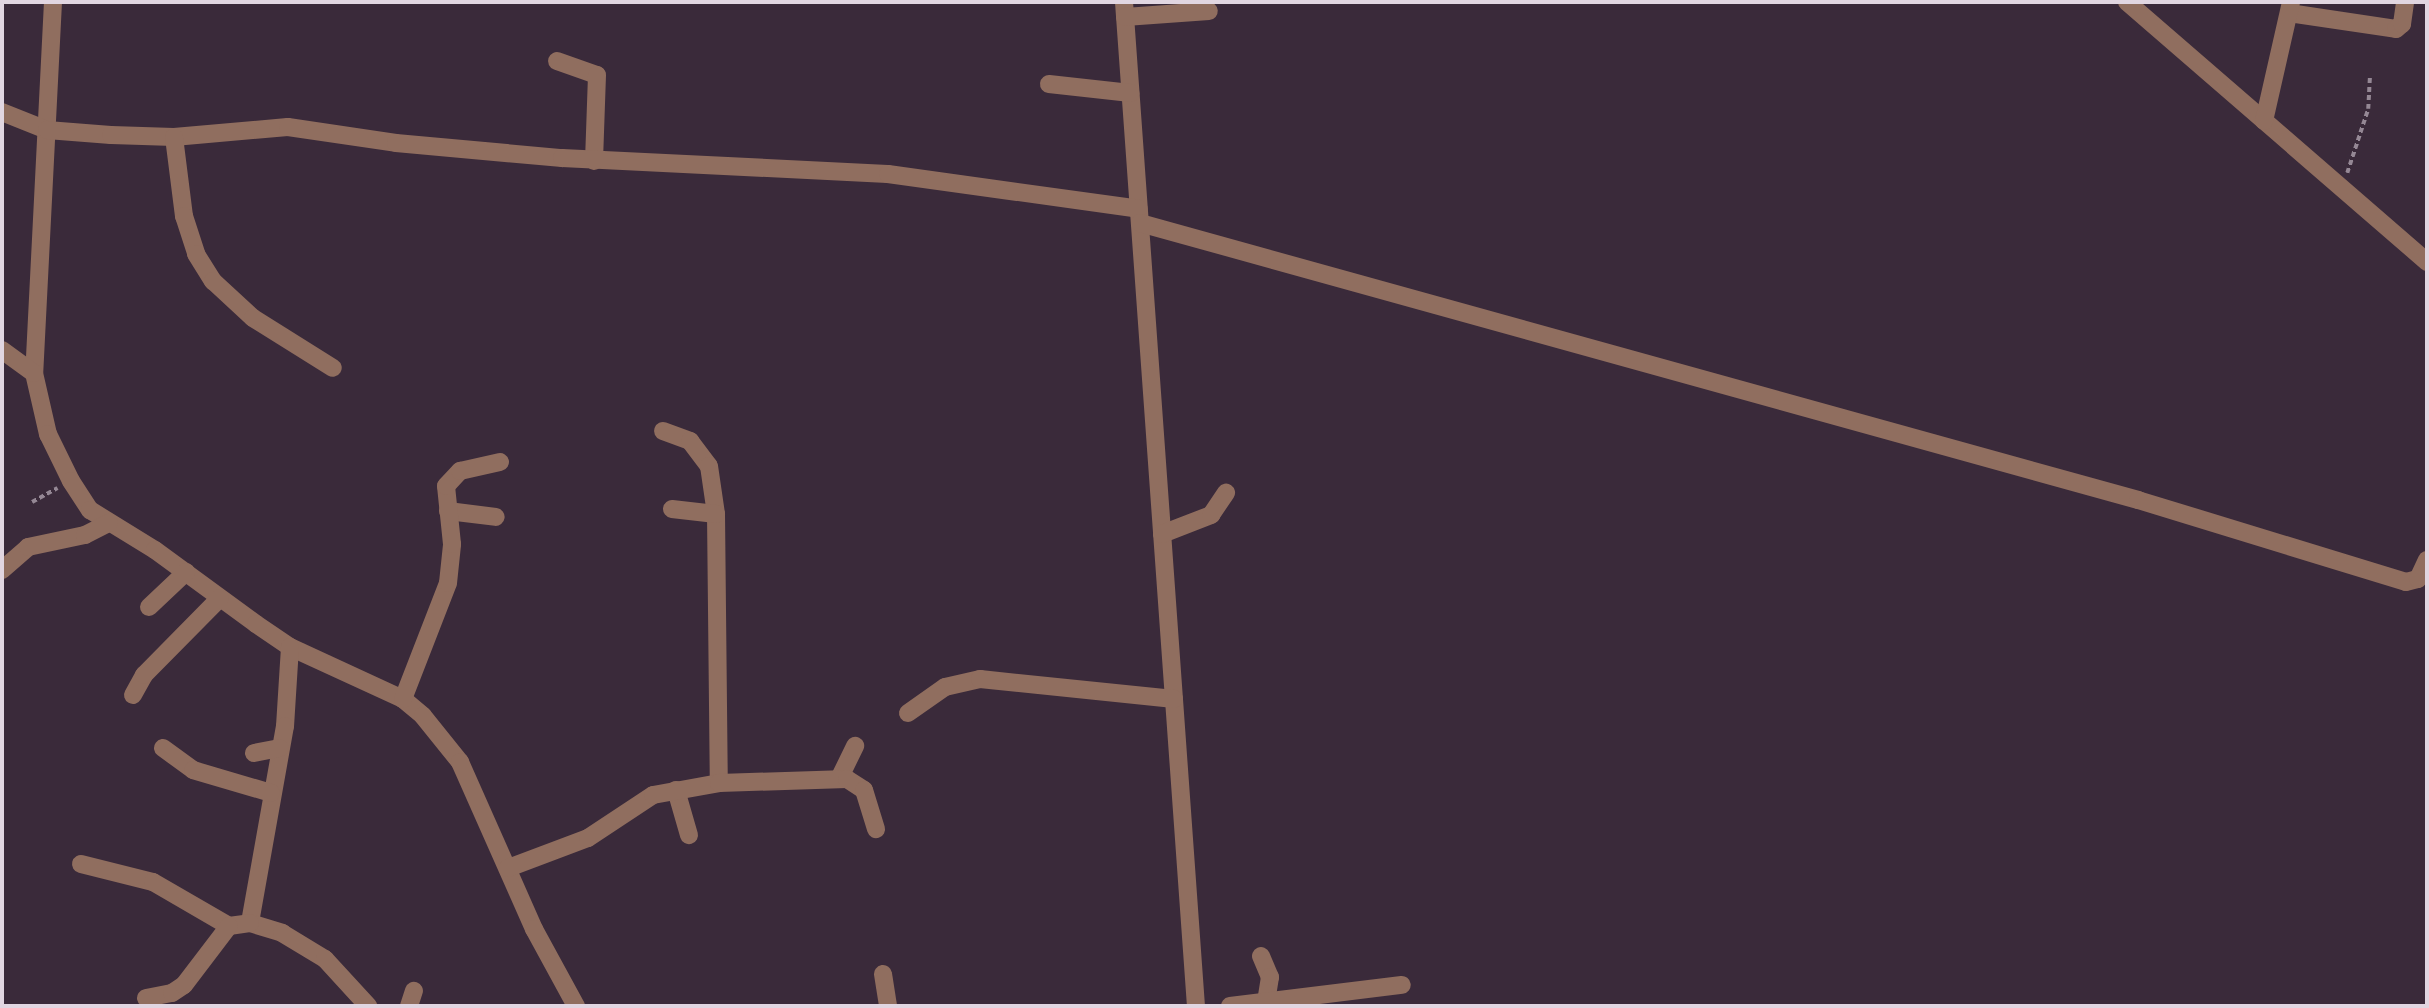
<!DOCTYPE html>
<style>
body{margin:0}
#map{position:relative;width:2429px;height:1008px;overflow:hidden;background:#3a2a3a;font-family:Montserrat,sans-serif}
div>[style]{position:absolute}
.path>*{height:3.5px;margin-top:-1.75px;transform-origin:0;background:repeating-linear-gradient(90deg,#958895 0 5px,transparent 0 8.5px)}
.minor>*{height:18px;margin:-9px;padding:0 9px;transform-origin:9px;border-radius:9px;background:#906e5f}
span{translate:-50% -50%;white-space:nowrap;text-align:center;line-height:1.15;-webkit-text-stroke:7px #302030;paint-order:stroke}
.frame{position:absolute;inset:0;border:4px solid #e1d6e1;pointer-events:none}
</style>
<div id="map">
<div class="path">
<i style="left:2347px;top:173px;width:67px;rotate:-71.8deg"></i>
<i style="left:2368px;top:109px;width:33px;rotate:-87deg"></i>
<i style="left:32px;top:502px;width:29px;rotate:-29deg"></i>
</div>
<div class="minor">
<i style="left:53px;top:2px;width:371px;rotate:92.9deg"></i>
<i style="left:34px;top:373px;width:63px;rotate:77.1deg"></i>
<i style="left:48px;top:434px;width:52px;rotate:63.9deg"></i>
<i style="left:71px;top:481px;width:35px;rotate:57deg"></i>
<i style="left:90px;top:510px;width:76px;rotate:31.6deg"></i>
<i style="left:155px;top:550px;width:125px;rotate:36.2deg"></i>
<i style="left:256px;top:624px;width:41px;rotate:34.1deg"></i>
<i style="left:290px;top:647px;width:124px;rotate:24.7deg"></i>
<i style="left:403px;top:699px;width:26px;rotate:40deg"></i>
<i style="left:423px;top:716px;width:59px;rotate:51.2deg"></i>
<i style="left:460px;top:762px;width:183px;rotate:66.1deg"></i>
<i style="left:534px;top:929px;width:88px;rotate:61.4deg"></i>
<i style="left:1124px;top:2px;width:1007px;rotate:85.9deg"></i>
<i style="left:2127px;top:2px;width:397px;rotate:40.9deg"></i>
<i style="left:2289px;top:13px;width:108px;rotate:8.5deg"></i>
<i style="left:2396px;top:29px;width:8px;rotate:-40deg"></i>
<i style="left:2402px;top:24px;width:22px;rotate:-82deg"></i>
<i style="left:1125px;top:17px;width:84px;rotate:-4.1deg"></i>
<i style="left:557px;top:61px;width:42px;rotate:19.3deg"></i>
<i style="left:597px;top:75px;width:86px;rotate:92deg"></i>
<i style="left:1049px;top:84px;width:82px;rotate:6.3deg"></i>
<i style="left:2px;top:112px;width:48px;rotate:21.8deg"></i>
<i style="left:47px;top:130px;width:64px;rotate:4.5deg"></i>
<i style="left:111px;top:135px;width:63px;rotate:1.8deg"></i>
<i style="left:174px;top:137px;width:114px;rotate:-5deg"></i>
<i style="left:288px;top:127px;width:109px;rotate:8.4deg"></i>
<i style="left:396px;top:143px;width:167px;rotate:5.2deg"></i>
<i style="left:562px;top:158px;width:326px;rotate:2.8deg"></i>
<i style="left:888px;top:174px;width:253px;rotate:7.9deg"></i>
<i style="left:2264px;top:121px;width:122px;rotate:-77.2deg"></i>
<i style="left:174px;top:137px;width:80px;rotate:82.8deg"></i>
<i style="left:184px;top:216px;width:40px;rotate:72deg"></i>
<i style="left:196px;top:254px;width:32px;rotate:58deg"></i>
<i style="left:213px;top:281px;width:54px;rotate:42.8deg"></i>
<i style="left:253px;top:318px;width:94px;rotate:32deg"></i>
<i style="left:1140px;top:223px;width:1036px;rotate:15.51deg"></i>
<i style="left:2138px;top:500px;width:280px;rotate:17deg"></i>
<i style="left:2406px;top:582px;width:12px;rotate:-14deg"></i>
<i style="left:2418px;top:579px;width:21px;rotate:-65deg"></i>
<i style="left:2px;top:350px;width:39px;rotate:36deg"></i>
<i style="left:663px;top:431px;width:29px;rotate:20deg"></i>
<i style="left:690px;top:441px;width:31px;rotate:53deg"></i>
<i style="left:709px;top:466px;width:49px;rotate:81.7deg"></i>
<i style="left:716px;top:514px;width:269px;rotate:89.4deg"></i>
<i style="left:672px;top:509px;width:44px;rotate:6.5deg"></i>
<i style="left:448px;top:511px;width:48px;rotate:7.1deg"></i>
<i style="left:1162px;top:534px;width:53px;rotate:-21.2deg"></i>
<i style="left:1211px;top:515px;width:27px;rotate:-56deg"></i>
<i style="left:2px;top:570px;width:35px;rotate:-41deg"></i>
<i style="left:28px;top:547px;width:58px;rotate:-11.9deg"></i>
<i style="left:85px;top:535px;width:27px;rotate:-27deg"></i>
<i style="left:149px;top:607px;width:51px;rotate:-43.4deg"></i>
<i style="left:290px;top:647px;width:79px;rotate:93.6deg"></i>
<i style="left:285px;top:726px;width:200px;rotate:100.1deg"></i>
<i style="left:250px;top:923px;width:34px;rotate:17deg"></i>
<i style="left:282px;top:933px;width:50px;rotate:31.2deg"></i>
<i style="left:325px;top:959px;width:64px;rotate:47.5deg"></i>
<i style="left:133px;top:695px;width:23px;rotate:-61deg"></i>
<i style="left:144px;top:675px;width:108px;rotate:-45.4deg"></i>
<i style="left:403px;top:699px;width:124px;rotate:-68.8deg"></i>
<i style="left:448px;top:583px;width:39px;rotate:-84deg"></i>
<i style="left:452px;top:544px;width:58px;rotate:-95.9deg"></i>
<i style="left:446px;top:486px;width:21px;rotate:-47deg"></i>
<i style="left:460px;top:471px;width:41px;rotate:-12.7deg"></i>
<i style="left:908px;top:713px;width:45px;rotate:-35.1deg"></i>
<i style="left:945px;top:687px;width:36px;rotate:-13deg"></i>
<i style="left:980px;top:679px;width:195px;rotate:5.9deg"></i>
<i style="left:163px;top:748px;width:37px;rotate:36deg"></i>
<i style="left:193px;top:770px;width:81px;rotate:16.4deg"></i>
<i style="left:254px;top:753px;width:26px;rotate:-11deg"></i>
<i style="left:839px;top:779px;width:37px;rotate:-64deg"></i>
<i style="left:676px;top:790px;width:47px;rotate:73.9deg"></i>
<i style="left:81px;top:864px;width:74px;rotate:14deg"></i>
<i style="left:153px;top:882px;width:88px;rotate:30.1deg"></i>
<i style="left:229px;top:926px;width:21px;rotate:-8deg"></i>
<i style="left:508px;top:868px;width:85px;rotate:-20.6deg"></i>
<i style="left:588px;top:838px;width:78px;rotate:-33.5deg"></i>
<i style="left:653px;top:795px;width:67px;rotate:-10.3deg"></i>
<i style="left:719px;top:783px;width:128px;rotate:-1.8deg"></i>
<i style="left:847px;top:779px;width:20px;rotate:33deg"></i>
<i style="left:864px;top:790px;width:41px;rotate:72.9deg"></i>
<i style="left:1261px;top:956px;width:23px;rotate:67deg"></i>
<i style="left:1270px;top:977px;width:25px;rotate:99deg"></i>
<i style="left:883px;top:974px;width:32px;rotate:81deg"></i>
<i style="left:146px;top:998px;width:26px;rotate:-11deg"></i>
<i style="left:172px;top:993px;width:14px;rotate:-34deg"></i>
<i style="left:184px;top:985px;width:74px;rotate:-52.7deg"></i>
<i style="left:409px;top:1006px;width:16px;rotate:-72deg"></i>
<i style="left:1230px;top:1006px;width:173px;rotate:-7deg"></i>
</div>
<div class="frame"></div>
</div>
